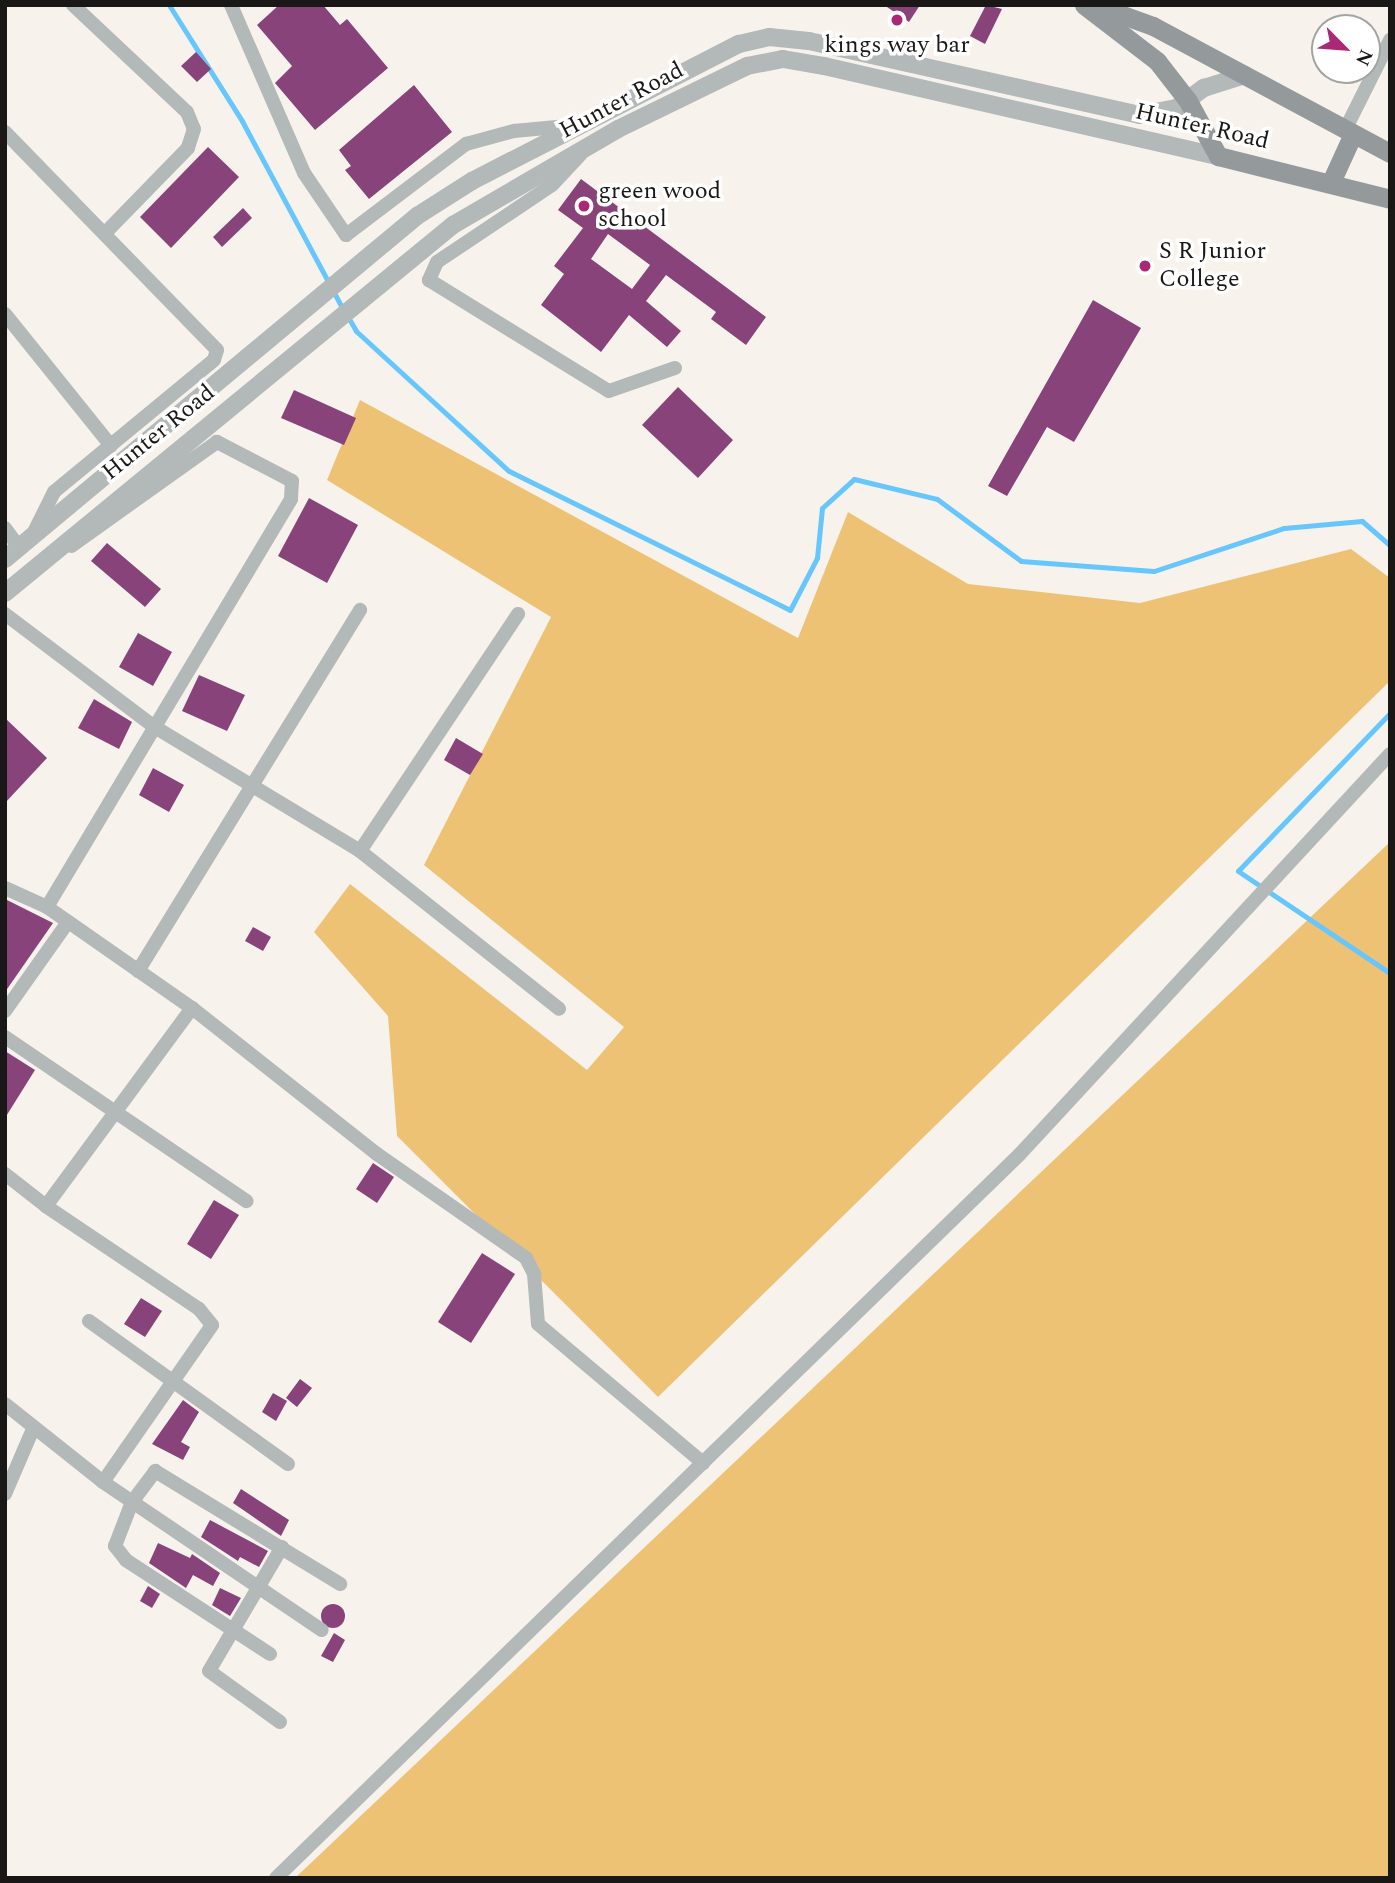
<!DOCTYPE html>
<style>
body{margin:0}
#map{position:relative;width:1395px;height:1883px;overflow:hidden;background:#f7f3ec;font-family:Spectral,serif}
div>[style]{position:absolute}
.green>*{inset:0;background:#eec274}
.stream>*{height:5px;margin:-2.5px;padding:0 2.5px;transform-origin:2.5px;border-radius:2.5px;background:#67c6fb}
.building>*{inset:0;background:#87437a}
.round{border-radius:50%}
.minor>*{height:14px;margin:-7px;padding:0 7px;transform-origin:7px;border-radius:7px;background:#b3b8b8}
.tertiary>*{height:18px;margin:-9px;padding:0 9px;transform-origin:9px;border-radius:9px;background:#b3b8b8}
.secondary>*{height:19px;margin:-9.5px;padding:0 9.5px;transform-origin:9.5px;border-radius:9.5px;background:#949a9b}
.dots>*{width:19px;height:19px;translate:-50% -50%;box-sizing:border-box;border:4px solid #fff;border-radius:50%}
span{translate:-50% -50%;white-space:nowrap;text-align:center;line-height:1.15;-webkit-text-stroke:7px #fff;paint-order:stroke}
.poi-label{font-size:24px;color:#1a1816}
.left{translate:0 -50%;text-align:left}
.street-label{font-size:24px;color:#1a1816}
.frame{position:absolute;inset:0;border:7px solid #1a1816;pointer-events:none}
.north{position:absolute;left:1311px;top:14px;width:70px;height:70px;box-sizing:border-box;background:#fff;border:2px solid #a3a3a2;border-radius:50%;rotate:115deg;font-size:19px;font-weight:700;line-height:28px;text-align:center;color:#1a1816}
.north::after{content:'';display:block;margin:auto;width:24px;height:32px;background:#aa2875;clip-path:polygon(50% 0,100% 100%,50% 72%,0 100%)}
</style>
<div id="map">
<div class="green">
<i style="clip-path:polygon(360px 400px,798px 638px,848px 512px,968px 584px,1140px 603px,1351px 549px,1390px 578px,1390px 681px,658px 1397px,397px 1136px,388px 1016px,314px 932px,350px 884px,587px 1070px,624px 1027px,424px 865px,551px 617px,327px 480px)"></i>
<i style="clip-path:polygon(1390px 842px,1390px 1878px,295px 1878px)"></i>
</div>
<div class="stream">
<i style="left:169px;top:5px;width:137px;rotate:57.8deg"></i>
<i style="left:242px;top:121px;width:213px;rotate:61.8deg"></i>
<i style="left:348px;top:317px;width:16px;rotate:60deg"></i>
<i style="left:356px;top:331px;width:207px;rotate:42.5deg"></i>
<i style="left:509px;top:471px;width:313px;rotate:26.3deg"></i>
<i style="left:790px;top:610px;width:59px;rotate:-62.6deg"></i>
<i style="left:817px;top:558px;width:50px;rotate:-84.3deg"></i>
<i style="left:822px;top:508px;width:43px;rotate:-42.2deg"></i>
<i style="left:854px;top:479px;width:85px;rotate:13.5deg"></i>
<i style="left:937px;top:499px;width:104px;rotate:36.4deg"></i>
<i style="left:1021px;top:561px;width:133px;rotate:4.3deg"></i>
<i style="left:1154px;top:571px;width:137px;rotate:-18.3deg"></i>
<i style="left:1284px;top:528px;width:78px;rotate:-5.1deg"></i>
<i style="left:1362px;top:521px;width:37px;rotate:41deg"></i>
<i style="left:1390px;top:713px;width:219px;rotate:133.9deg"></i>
<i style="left:1238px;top:871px;width:183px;rotate:33.9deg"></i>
</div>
<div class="building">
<i style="clip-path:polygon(279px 5px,323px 5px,340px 25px,347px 19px,388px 68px,315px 130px,275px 83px,292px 66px,257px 25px)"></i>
<i style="clip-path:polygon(884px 5px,920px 5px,909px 22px)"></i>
<i style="clip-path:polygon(986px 5px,1002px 9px,985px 44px,970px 36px)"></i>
<i style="clip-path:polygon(196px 52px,211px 69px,197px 82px,181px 66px)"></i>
<i style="clip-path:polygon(414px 85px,452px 132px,369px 199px,345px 170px,351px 166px,339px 150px)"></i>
<i style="clip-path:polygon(208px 147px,239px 177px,171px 248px,140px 217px)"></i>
<i style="clip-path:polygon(evenodd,581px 179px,766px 317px,746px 345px,711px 319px,716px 312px,666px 275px,646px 301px,681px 331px,667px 347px,629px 315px,601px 352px,541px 305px,564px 274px,554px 266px,583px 228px,558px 210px,581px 179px,608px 234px,650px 265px,632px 289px,591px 259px,608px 234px)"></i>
<i style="clip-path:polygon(243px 208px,252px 218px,222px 247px,213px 237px)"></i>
<i style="clip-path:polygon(1093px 300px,1141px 328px,1074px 442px,1047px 427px,1007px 496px,988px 486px)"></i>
<i style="clip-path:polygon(678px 387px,733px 440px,698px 478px,642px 425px)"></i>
<i style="clip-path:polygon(294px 390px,356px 418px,344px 445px,281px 418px)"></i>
<i style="clip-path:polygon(309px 498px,358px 525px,327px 583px,278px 556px)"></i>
<i style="clip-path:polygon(107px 543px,161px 589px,145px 607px,91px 561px)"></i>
<i style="clip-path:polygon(138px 633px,172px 652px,153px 686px,119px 667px)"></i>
<i style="clip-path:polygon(199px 675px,245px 695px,227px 731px,182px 711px)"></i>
<i style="clip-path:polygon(94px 699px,132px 722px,119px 749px,78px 728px)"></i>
<i style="clip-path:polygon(5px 718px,47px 758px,5px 803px)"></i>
<i style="clip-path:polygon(456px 738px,483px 754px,470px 775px,444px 760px)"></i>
<i style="clip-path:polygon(153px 768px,184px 785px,169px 812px,139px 795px)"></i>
<i style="clip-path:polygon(5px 899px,53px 923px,5px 992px)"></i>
<i style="clip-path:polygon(253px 927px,271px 937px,263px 951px,245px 941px)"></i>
<i style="clip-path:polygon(5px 1051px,35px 1070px,5px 1118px)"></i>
<i style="clip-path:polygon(373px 1163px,394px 1177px,377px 1203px,356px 1189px)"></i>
<i style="clip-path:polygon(214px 1200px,239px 1215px,211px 1259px,187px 1244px)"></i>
<i style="clip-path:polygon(482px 1253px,515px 1274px,471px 1343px,438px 1322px)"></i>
<i style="clip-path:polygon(141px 1298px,162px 1311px,145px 1337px,124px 1324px)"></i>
<i style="clip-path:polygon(300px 1379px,312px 1388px,297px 1407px,286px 1398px)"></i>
<i style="clip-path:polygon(273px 1393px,287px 1401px,276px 1421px,262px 1412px)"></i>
<i style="clip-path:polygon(183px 1400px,199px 1412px,181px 1442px,190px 1447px,183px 1460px,152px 1444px)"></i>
<i style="clip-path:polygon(241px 1489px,289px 1520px,281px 1536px,233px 1503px)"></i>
<i style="clip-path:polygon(210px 1520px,268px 1551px,259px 1567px,240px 1557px,238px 1561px,201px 1537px)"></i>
<i style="clip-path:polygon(158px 1543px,190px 1558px,192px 1554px,220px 1573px,213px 1586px,193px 1575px,186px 1588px,149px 1563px)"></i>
<i style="clip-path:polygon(148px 1586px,160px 1594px,152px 1608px,140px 1601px)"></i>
<i style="clip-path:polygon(220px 1588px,241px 1598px,230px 1616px,212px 1605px)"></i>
<i class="round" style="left:321px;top:1604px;width:24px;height:24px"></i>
<i style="clip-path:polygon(334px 1633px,345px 1640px,333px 1662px,321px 1656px)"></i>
</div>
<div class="minor">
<i style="left:73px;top:5px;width:156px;rotate:43.2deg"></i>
<i style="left:187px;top:112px;width:18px;rotate:68deg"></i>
<i style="left:194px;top:129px;width:20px;rotate:108deg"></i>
<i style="left:188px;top:148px;width:116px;rotate:134.3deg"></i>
<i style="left:231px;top:5px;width:183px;rotate:66.5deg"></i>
<i style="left:304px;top:173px;width:75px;rotate:55.9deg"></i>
<i style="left:346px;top:235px;width:151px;rotate:-37.2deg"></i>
<i style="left:466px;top:144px;width:50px;rotate:-15.2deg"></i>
<i style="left:514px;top:131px;width:64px;rotate:-5.4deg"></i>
<i style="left:1345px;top:130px;width:101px;rotate:-63.4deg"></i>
<i style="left:5px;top:132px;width:304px;rotate:45.8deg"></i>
<i style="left:217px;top:350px;width:10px;rotate:107deg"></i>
<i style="left:214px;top:360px;width:207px;rotate:140.5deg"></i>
<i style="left:54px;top:492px;width:47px;rotate:116.6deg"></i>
<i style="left:581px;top:154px;width:42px;rotate:133.1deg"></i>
<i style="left:552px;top:185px;width:138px;rotate:146.2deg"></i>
<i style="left:437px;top:262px;width:20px;rotate:114deg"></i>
<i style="left:429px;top:280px;width:211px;rotate:31.7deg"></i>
<i style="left:609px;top:391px;width:70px;rotate:-19.2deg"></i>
<i style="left:5px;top:314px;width:169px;rotate:51.2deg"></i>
<i style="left:5px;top:528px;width:24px;rotate:54deg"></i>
<i style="left:5px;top:614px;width:186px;rotate:37.1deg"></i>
<i style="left:153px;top:726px;width:242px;rotate:31.1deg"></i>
<i style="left:360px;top:851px;width:254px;rotate:38.4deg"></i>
<i style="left:360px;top:851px;width:285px;rotate:-56.3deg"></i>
<i style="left:5px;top:888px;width:46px;rotate:24.3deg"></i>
<i style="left:47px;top:907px;width:177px;rotate:34.9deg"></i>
<i style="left:192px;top:1008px;width:236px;rotate:38.3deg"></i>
<i style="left:377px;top:1154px;width:182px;rotate:34.9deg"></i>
<i style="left:526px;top:1258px;width:18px;rotate:63deg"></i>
<i style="left:534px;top:1274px;width:50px;rotate:85.4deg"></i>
<i style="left:538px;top:1324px;width:216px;rotate:40.1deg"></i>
<i style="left:47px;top:907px;width:475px;rotate:-59.1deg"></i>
<i style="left:291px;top:499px;width:18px;rotate:-87deg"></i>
<i style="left:292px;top:481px;width:85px;rotate:-152.5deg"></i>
<i style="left:217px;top:442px;width:179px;rotate:144.5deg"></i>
<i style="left:138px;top:971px;width:424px;rotate:-58.4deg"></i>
<i style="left:5px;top:1011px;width:109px;rotate:-54.7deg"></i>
<i style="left:5px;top:1037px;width:292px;rotate:34.2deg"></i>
<i style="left:5px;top:1174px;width:52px;rotate:38deg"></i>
<i style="left:89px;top:1321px;width:245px;rotate:35.7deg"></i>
<i style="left:5px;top:1404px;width:125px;rotate:38.5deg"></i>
<i style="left:103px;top:1482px;width:264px;rotate:34.1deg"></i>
<i style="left:103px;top:1482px;width:191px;rotate:-55.2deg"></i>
<i style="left:212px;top:1325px;width:21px;rotate:-129deg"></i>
<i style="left:199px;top:1309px;width:184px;rotate:-146.1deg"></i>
<i style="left:46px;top:1206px;width:246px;rotate:-53.6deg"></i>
<i style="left:5px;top:1494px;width:71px;rotate:-66.7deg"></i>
<i style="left:270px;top:1654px;width:172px;rotate:-146.9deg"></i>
<i style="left:126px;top:1560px;width:18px;rotate:-128deg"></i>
<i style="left:115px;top:1546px;width:47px;rotate:-68.9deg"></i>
<i style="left:132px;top:1502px;width:39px;rotate:-53deg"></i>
<i style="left:155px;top:1471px;width:217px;rotate:31.4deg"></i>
<i style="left:280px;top:1722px;width:87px;rotate:-144.3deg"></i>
<i style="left:209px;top:1671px;width:144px;rotate:-59.5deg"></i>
<i style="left:276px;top:1878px;width:1037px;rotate:-44.22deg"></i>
<i style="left:1019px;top:1155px;width:546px;rotate:-47.23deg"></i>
</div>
<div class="tertiary">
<i style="left:5px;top:559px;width:536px;rotate:-39.78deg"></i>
<i style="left:417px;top:216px;width:65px;rotate:-32.5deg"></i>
<i style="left:472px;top:181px;width:300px;rotate:-27.2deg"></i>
<i style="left:739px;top:44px;width:31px;rotate:-13deg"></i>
<i style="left:769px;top:37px;width:40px;rotate:5.7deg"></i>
<i style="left:809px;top:41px;width:339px;rotate:12.6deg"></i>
<i style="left:1140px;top:115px;width:38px;rotate:-11deg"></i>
<i style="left:1177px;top:108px;width:34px;rotate:-37deg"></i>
<i style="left:1204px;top:88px;width:43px;rotate:-17.6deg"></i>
<i style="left:5px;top:593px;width:580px;rotate:-39.4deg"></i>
<i style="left:453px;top:225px;width:191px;rotate:-30.2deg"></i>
<i style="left:618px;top:129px;width:144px;rotate:-26deg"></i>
<i style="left:747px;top:66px;width:37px;rotate:-11deg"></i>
<i style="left:783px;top:59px;width:42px;rotate:9.7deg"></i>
<i style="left:824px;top:66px;width:404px;rotate:12.9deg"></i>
</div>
<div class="secondary">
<i style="left:1084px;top:5px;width:92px;rotate:37.5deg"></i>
<i style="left:1157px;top:61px;width:51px;rotate:52.2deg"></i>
<i style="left:1188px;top:101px;width:63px;rotate:61.4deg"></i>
<i style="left:1218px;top:156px;width:177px;rotate:14deg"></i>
<i style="left:1095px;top:5px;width:62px;rotate:19.9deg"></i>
<i style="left:1153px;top:26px;width:269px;rotate:28.2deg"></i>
<i style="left:1331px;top:182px;width:53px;rotate:-65.4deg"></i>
</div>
<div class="dots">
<i style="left:897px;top:20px;background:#aa2875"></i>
<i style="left:584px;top:206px;background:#aa2875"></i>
<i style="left:1145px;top:266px;background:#aa2875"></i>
</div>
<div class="poi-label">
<span style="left:897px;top:46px">kings way bar</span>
<span class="left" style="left:598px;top:206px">green wood<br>school</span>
<span class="left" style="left:1159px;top:266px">S R Junior<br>College</span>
</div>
<div class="street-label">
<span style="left:622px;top:101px;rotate:-28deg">Hunter Road</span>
<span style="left:1202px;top:127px;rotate:13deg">Hunter Road</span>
<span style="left:159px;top:433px;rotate:-39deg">Hunter Road</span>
</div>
<div class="frame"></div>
<div class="north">N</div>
</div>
